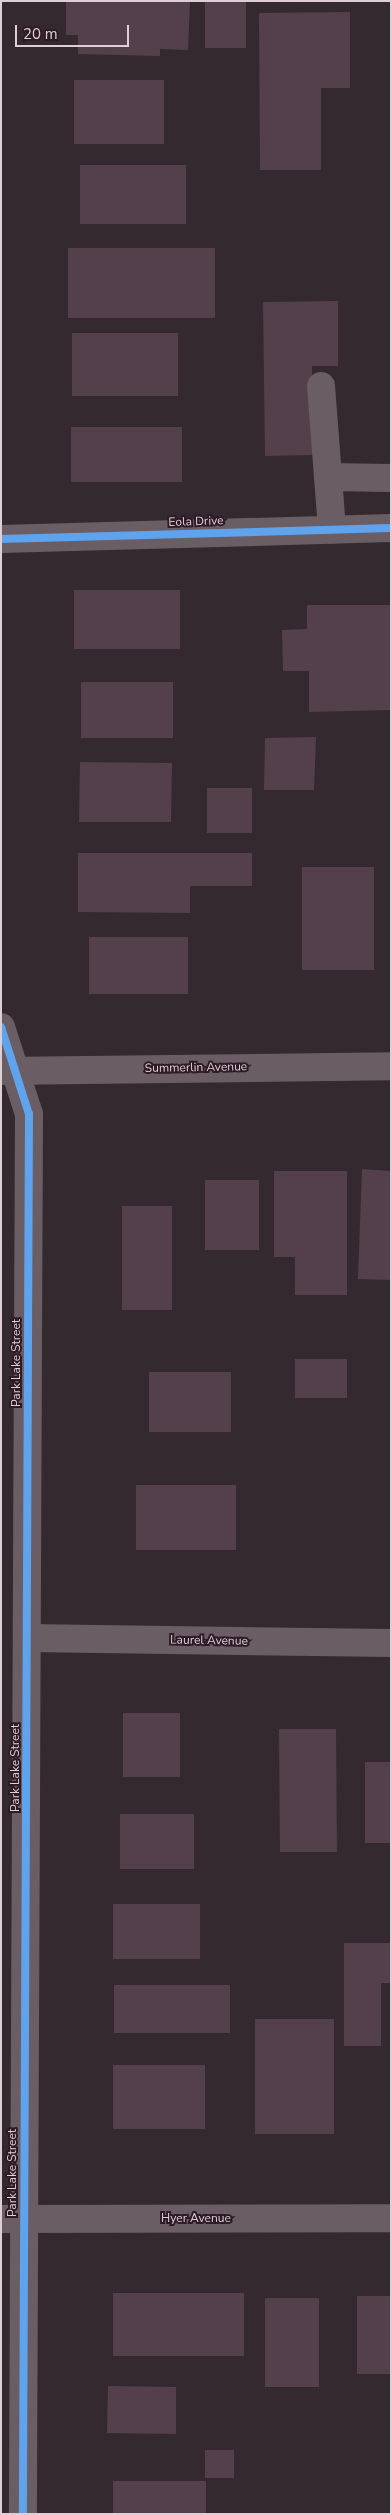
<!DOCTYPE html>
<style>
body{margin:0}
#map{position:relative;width:392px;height:2515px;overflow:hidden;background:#34292f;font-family:"Nunito Sans",sans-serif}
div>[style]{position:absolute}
.building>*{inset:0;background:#54404b}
.minor>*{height:28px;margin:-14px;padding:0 14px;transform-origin:14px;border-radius:14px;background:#6a5d63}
.cycleway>*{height:8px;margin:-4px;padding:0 4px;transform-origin:4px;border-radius:4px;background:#60a3ed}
span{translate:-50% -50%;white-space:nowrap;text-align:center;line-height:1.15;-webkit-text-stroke:4px #2f1b25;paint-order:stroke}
.street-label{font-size:12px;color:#ddcfd5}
.frame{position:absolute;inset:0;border:2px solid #ddcfd5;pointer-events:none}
.scale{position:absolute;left:15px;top:25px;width:114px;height:22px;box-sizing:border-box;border:2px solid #ddcfd5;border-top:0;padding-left:6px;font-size:15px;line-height:18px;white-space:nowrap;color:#ddcfd5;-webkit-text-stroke:4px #2f1b25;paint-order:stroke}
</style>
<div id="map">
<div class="building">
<i style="clip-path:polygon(66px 1px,190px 1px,188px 50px,160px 49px,160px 56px,78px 54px,78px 35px,66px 35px)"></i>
<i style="clip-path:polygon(205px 2px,246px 2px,246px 48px,205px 48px)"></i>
<i style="clip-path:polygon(350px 12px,350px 88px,321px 88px,321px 170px,260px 170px,259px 13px)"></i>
<i style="clip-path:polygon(74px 80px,164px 80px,164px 144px,74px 144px)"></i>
<i style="clip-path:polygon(80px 165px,186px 165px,186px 224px,80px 224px)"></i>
<i style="clip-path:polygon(68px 248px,215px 248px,215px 318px,68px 318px)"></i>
<i style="clip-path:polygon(338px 301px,338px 366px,312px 366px,313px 455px,265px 456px,263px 302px)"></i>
<i style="clip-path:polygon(72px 333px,178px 333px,178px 396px,72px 396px)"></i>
<i style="clip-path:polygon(71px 427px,182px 427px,182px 482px,71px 482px)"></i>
<i style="clip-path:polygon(74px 590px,180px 590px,180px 649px,74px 649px)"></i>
<i style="clip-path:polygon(307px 605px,391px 605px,391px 710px,309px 712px,309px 671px,283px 671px,282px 630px,307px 629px)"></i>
<i style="clip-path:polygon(81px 682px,173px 682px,173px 738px,81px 738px)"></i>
<i style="clip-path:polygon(316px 737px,314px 790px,264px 790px,265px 738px)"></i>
<i style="clip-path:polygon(80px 762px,172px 763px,171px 822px,79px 822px)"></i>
<i style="clip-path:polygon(207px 788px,252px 788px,252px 833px,207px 833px)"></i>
<i style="clip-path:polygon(78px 853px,252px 853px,252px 886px,190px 886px,190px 913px,78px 912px)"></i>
<i style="clip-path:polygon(302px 867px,374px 867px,374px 970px,302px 970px)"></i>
<i style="clip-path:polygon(89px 937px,188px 937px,188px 994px,89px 994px)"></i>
<i style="clip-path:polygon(362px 1169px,391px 1171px,391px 1280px,358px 1279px)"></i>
<i style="clip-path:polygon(274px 1171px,347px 1171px,347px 1295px,295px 1295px,295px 1257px,274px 1257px)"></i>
<i style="clip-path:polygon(205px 1180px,259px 1180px,259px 1250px,205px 1250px)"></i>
<i style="clip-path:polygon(122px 1206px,172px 1206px,172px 1310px,122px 1310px)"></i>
<i style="clip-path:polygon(295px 1359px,347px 1359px,347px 1398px,295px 1398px)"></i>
<i style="clip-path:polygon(149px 1372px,231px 1372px,231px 1432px,149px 1432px)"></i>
<i style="clip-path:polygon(136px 1485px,236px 1485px,236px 1550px,136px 1550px)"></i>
<i style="clip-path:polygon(123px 1713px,180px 1713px,180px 1777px,123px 1777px)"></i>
<i style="clip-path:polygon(279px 1729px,336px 1729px,337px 1852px,280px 1852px)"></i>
<i style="clip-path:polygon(365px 1762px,391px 1762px,391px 1843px,365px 1843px)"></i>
<i style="clip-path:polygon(120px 1814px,194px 1814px,194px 1869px,120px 1869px)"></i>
<i style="clip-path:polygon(113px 1904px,200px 1904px,200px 1959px,113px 1959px)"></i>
<i style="clip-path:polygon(344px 1943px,391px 1943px,391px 1983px,381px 1983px,381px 2046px,344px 2046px)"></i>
<i style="clip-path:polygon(114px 1985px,230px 1985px,230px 2033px,114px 2033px)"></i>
<i style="clip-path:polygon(255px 2019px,334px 2019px,334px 2134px,255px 2134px)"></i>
<i style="clip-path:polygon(113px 2065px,205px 2065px,205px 2129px,113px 2129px)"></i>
<i style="clip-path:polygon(113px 2293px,244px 2293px,244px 2356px,113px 2356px)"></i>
<i style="clip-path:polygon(357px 2296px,391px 2296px,391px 2374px,357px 2374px)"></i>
<i style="clip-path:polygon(265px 2298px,319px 2298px,319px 2387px,265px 2387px)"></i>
<i style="clip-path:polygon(108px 2386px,176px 2387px,176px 2434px,107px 2433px)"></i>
<i style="clip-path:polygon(205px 2450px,234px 2450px,234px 2478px,205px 2478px)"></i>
<i style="clip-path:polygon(113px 2481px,206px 2481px,206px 2514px,113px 2514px)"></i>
</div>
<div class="minor">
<i style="left:321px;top:386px;width:144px;rotate:85.6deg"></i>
<i style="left:328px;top:477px;width:63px;rotate:0.9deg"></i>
<i style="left:1px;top:539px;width:390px;rotate:-1.6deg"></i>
<i style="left:1px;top:1027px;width:91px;rotate:72.2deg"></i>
<i style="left:29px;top:1114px;width:1400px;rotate:90.25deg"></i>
<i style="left:1px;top:1071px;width:390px;rotate:-0.7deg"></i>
<i style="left:28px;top:1638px;width:363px;rotate:0.8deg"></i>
<i style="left:1px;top:2219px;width:390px;rotate:-0.1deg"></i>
</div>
<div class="cycleway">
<i style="left:1px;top:539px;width:390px;rotate:-1.6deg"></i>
<i style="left:1px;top:1027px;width:91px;rotate:72.2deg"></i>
<i style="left:29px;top:1114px;width:1400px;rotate:90.25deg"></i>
</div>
<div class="street-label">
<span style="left:196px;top:522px;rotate:-2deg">Eola Drive</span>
<span style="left:196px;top:1068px;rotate:-1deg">Summerlin Avenue</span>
<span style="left:17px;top:1363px;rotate:-90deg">Park Lake Street</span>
<span style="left:209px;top:1641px;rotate:1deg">Laurel Avenue</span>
<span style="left:16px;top:1768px;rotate:-90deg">Park Lake Street</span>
<span style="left:13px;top:2173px;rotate:-90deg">Park Lake Street</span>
<span style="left:196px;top:2219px">Hyer Avenue</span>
</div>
<div class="frame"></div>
<div class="scale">20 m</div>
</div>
